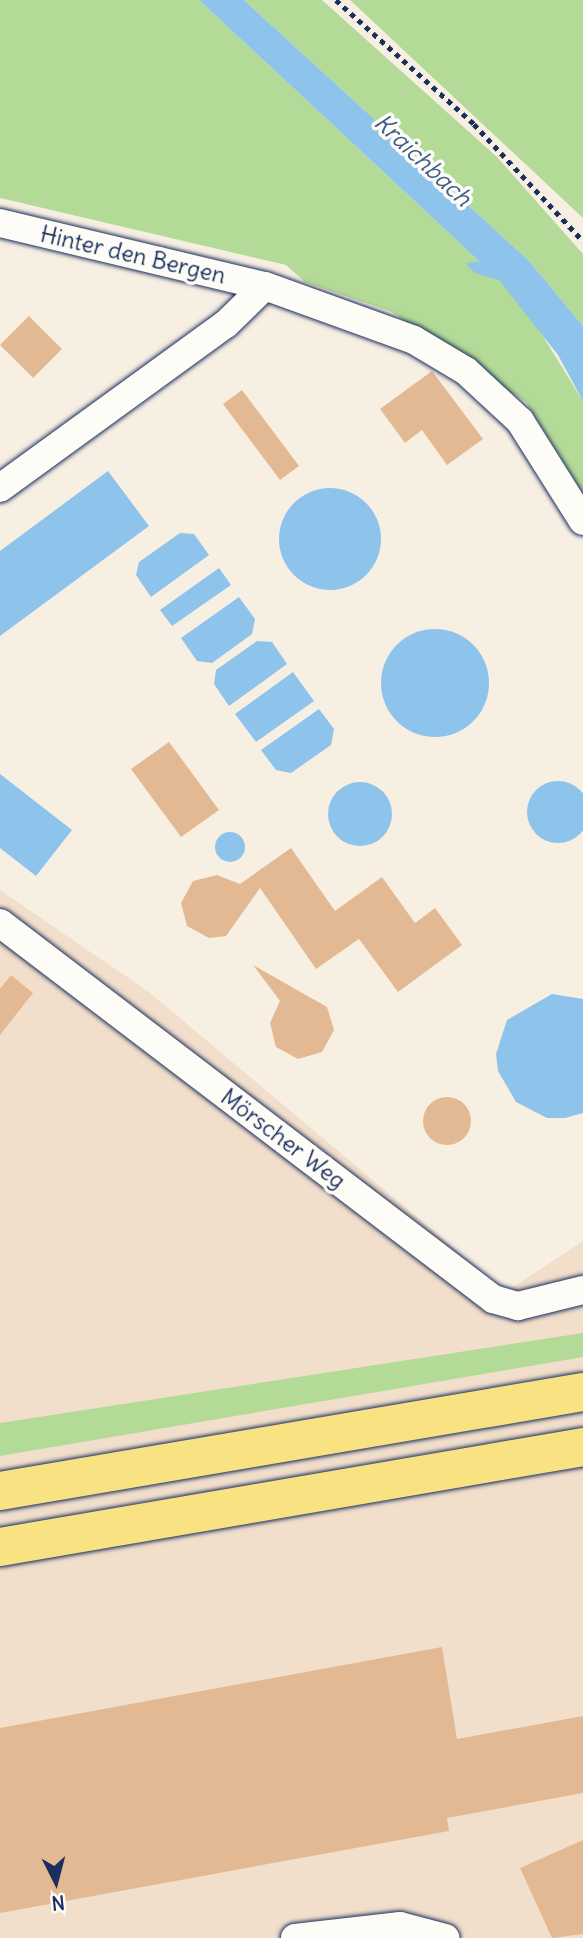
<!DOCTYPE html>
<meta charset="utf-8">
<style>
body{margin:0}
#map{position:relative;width:583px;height:1938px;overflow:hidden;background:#f8efe3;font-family:Delius,sans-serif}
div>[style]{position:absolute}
.built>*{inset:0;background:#f2dfcb}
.green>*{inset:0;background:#b3da96}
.water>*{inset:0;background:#8ec3ec}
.round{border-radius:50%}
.building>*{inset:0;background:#e3b993}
.path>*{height:4.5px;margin-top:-2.25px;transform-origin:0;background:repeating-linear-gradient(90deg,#1b2f5e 0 5px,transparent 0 10px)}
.roads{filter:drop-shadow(0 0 2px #1b2f5e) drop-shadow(0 0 2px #1b2f5e)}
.minor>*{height:28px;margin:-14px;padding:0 14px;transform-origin:14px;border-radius:14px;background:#fdfcf7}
.highway>*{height:38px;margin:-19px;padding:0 19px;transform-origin:19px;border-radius:19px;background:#f8e281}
span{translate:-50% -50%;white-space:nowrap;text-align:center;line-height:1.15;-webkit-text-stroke:7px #fdfcf7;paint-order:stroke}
.street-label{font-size:23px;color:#1b2f5e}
.water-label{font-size:24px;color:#3e5b89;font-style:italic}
.north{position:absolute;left:21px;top:1847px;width:70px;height:70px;-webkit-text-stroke:5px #fdfcf7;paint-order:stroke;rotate:174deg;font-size:19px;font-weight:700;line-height:28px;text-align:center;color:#1b2f5e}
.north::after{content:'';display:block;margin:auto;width:24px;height:32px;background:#1b2f5e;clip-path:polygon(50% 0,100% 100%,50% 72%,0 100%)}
</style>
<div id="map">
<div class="built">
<i style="clip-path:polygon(0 890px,149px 992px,506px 1292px,583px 1241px,583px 1938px,0 1938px)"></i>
</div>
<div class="green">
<i style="clip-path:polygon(0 0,199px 0,481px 263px,466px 264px,499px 280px,531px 317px,583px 401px,583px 493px,526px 402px,392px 312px,305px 282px,286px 265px,0 198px)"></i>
<i style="clip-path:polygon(244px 0,322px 0,497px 157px,583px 254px,583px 326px,529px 261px)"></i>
<i style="clip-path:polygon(350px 0,583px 0,583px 218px)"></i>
<i style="clip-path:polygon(583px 1333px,583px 1357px,0 1456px,0 1423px)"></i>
</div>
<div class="water">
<i style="clip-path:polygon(199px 0,244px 0,529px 261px,583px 326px,583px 401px,558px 355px,499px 280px,475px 273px,465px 263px,480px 262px)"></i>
<i style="clip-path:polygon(108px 471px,149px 526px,0 636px,0 551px)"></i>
<i class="round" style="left:279px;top:488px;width:102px;height:102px"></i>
<i style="clip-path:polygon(180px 533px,194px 534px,209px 555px,151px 597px,136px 575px,139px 562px)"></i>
<i style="clip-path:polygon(219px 568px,231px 585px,172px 626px,160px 610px)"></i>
<i style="clip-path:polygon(239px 597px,255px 619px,252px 634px,212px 663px,197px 661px,181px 638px)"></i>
<i class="round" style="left:381px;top:629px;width:108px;height:108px"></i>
<i style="clip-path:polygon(257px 641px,272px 642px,287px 664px,229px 706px,214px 684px,216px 670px)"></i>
<i style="clip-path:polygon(293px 672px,314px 701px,256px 742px,235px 714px)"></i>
<i style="clip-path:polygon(319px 709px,334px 729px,331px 745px,291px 773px,276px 770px,261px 750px)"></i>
<i style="clip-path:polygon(0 774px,72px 830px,36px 876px,0 848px)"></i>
<i class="round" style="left:527px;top:781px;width:62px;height:62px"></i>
<i class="round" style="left:328px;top:782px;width:64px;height:64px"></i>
<i class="round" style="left:215px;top:832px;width:30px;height:30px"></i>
<i style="clip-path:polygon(552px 994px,583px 999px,583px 1113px,565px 1118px,547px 1118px,516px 1102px,498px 1071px,496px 1054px,507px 1020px)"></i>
</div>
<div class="building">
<i style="clip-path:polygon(29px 316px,62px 349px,33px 378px,0 345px)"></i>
<i style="clip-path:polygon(432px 371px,483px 439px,447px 465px,422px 430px,405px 443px,380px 409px)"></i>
<i style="clip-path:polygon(242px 390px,299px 466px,280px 480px,223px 404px)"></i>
<i style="clip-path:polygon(169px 742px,219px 810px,181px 837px,131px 769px)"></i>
<i style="clip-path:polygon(291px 848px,335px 911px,382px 877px,415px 923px,435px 908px,462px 945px,398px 992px,359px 939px,316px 969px,260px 888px,226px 936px,209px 938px,187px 926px,181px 903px,193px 881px,217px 875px,240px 884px)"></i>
<i style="clip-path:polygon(253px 965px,327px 1007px,334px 1030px,322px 1052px,298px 1059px,276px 1047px,270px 1023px,280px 1001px)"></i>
<i style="clip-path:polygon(11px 975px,33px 993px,0 1035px,0 989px)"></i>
<i class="round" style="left:423px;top:1097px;width:48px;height:48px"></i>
<i style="clip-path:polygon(442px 1647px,457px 1739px,583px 1716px,583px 1793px,447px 1818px,449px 1831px,0 1913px,0 1728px)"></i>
<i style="clip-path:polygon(583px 1840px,583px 1934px,552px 1938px,520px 1868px)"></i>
</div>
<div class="path">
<i style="left:336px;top:0;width:186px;rotate:41.9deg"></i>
<i style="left:474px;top:124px;width:160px;rotate:47deg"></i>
</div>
<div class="roads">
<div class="minor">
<i style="left:0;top:223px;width:272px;rotate:13.4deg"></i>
<i style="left:265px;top:286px;width:158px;rotate:19.9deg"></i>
<i style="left:414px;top:340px;width:61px;rotate:30.8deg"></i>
<i style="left:466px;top:371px;width:74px;rotate:42.8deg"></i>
<i style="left:520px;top:421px;width:118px;rotate:57.8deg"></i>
<i style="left:0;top:488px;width:279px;rotate:-36deg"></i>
<i style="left:226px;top:324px;width:54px;rotate:-44.3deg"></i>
<i style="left:0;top:923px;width:620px;rotate:37.33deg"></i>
<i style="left:493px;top:1299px;width:26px;rotate:16deg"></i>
<i style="left:518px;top:1306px;width:67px;rotate:-13.8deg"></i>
<i style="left:295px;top:1938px;width:106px;rotate:-6.5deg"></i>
<i style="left:400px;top:1926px;width:47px;rotate:14.9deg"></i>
</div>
<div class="highway">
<i style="left:0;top:1491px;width:591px;rotate:-9.64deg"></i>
<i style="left:0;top:1547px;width:592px;rotate:-9.73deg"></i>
</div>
</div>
<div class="street-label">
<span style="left:133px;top:255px;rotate:13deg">Hinter den Bergen</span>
<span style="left:283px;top:1139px;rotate:37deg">Mörscher Weg</span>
</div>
<div class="water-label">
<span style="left:423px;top:160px;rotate:43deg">Kraichbach</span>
</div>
<div class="north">N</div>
</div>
